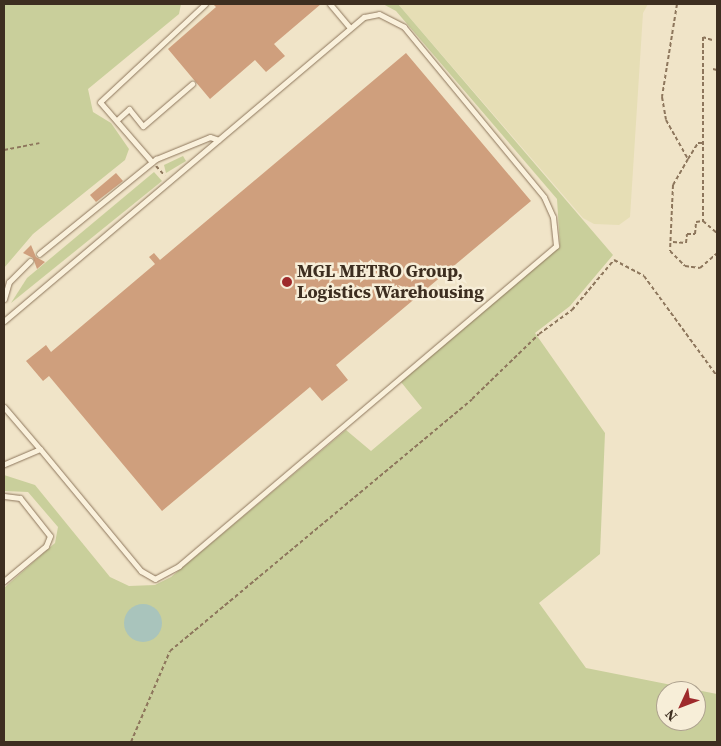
<!DOCTYPE html>
<style>
body{margin:0}
#map{position:relative;width:721px;height:746px;overflow:hidden;background:#f0e4c8;font-family:"Source Serif 4",serif}
div>[style]{position:absolute}
.farmland>*{inset:0;background:#e6deb5}
.green>*{inset:0;background:#c9cf9b}
.water>*{inset:0;background:#a9c4bc}
.round{border-radius:50%}
.building>*{inset:0;background:#cf9f7d}
.path>*{height:2px;margin-top:-1px;transform-origin:0;background:repeating-linear-gradient(90deg,#8d765c 0 4px,transparent 0 6.5px)}
.roads{filter:drop-shadow(0 0 1px #8d765c) drop-shadow(0 0 1px #8d765c)}
.lane>*{height:5px;margin:-2.5px;padding:0 2.5px;transform-origin:2.5px;border-radius:2.5px;background:#faf1dc}
.dots>*{width:14px;height:14px;translate:-50% -50%;box-sizing:border-box;border:2px solid #f7eed8;border-radius:50%}
span{translate:-50% -50%;white-space:nowrap;text-align:center;line-height:1.15;-webkit-text-stroke:5px #f7eed8;paint-order:stroke}
.poi-label{font-size:18px;color:#3d2e20;font-weight:700}
.left{translate:0 -50%;text-align:left}
.frame{position:absolute;inset:0;border:5px solid #3d2e20;pointer-events:none}
.north{position:absolute;left:656px;top:681px;width:50px;height:50px;box-sizing:border-box;background:#f7eed8;border:1px solid #ada18e;border-radius:50%;rotate:227deg;font-size:14px;font-weight:700;line-height:20px;text-align:center;color:#3d2e20}
.north::after{content:'';display:block;margin:auto;width:18px;height:22px;background:#9e2a2b;clip-path:polygon(50% 0,100% 100%,50% 72%,0 100%)}
</style>
<div id="map">
<div class="farmland">
<i style="clip-path:polygon(398px 4px,648px 4px,643px 13px,630px 217px,619px 225px,594px 224px,583px 218px)"></i>
</div>
<div class="green">
<i style="clip-path:polygon(4px 4px,181px 4px,179px 14px,88px 89px,93px 112px,111px 123px,129px 149px,125px 160px,33px 234px,4px 268px)"></i>
<i style="clip-path:polygon(evenodd,383px 4px,398px 4px,613px 255px,570px 306px,535px 333px,605px 433px,600px 554px,539px 603px,586px 668px,717px 694px,717px 742px,4px 742px,4px 588px,55px 543px,58px 527px,28px 492px,4px 491px,4px 475px,35px 485px,110px 577px,129px 586px,155px 585px,171px 577px,346px 430px,371px 451px,422px 408px,401px 382px,560px 246px,557px 199px,396px 11px,383px 4px,666px 691px,696px 691px,696px 721px,666px 721px,666px 691px)"></i>
<i style="clip-path:polygon(183px 156px,186px 161px,166px 173px,164px 165px)"></i>
<i style="clip-path:polygon(154px 172px,162px 181px,11px 303px,27px 278px)"></i>
</div>
<div class="water">
<i class="round" style="left:124px;top:604px;width:38px;height:38px"></i>
</div>
<div class="building">
<i style="clip-path:polygon(213px 4px,321px 4px,274px 44px,285px 56px,266px 72px,255px 60px,210px 99px,168px 49px,216px 7px)"></i>
<i style="clip-path:polygon(406px 53px,531px 201px,336px 365px,348px 380px,322px 401px,310px 387px,162px 511px,49px 376px,43px 381px,26px 361px,46px 345px,51px 352px,155px 264px,149px 257px,154px 253px,160px 260px)"></i>
<i style="clip-path:polygon(116px 173px,123px 181px,96px 202px,90px 195px)"></i>
<i style="clip-path:polygon(31px 245px,36px 257px,45px 262px,37px 269px,33px 258px,23px 253px)"></i>
</div>
<div class="path">
<i style="left:677px;top:4px;width:94px;rotate:99.2deg"></i>
<i style="left:662px;top:97px;width:23px;rotate:80deg"></i>
<i style="left:666px;top:120px;width:45px;rotate:60.6deg"></i>
<i style="left:688px;top:159px;width:30px;rotate:120deg"></i>
<i style="left:673px;top:185px;width:66px;rotate:92.6deg"></i>
<i style="left:670px;top:251px;width:21px;rotate:45deg"></i>
<i style="left:685px;top:266px;width:15px;rotate:8deg"></i>
<i style="left:700px;top:268px;width:23px;rotate:-41deg"></i>
<i style="left:712px;top:40px;width:9px;rotate:-162deg"></i>
<i style="left:703px;top:37px;width:184px;rotate:90deg"></i>
<i style="left:703px;top:221px;width:18px;rotate:41deg"></i>
<i style="left:713px;top:69px;width:4px;rotate:14deg"></i>
<i style="left:4px;top:150px;width:36px;rotate:-11deg"></i>
<i style="left:688px;top:159px;width:19px;rotate:-58deg"></i>
<i style="left:698px;top:143px;width:5px"></i>
<i style="left:156px;top:166px;width:13px;rotate:48deg"></i>
<i style="left:673px;top:242px;width:13px;rotate:4deg"></i>
<i style="left:686px;top:243px;width:9px;rotate:-84deg"></i>
<i style="left:687px;top:234px;width:8px"></i>
<i style="left:695px;top:234px;width:12px;rotate:-85deg"></i>
<i style="left:696px;top:222px;width:7px;rotate:-8deg"></i>
<i style="left:131px;top:742px;width:99px;rotate:-66.8deg"></i>
<i style="left:170px;top:651px;width:393px;rotate:-39.8deg"></i>
<i style="left:472px;top:399px;width:93px;rotate:-44.1deg"></i>
<i style="left:539px;top:334px;width:41px;rotate:-36deg"></i>
<i style="left:572px;top:310px;width:65px;rotate:-50deg"></i>
<i style="left:614px;top:260px;width:34px;rotate:28deg"></i>
<i style="left:644px;top:276px;width:124px;rotate:53.9deg"></i>
</div>
<div class="roads">
<div class="lane">
<i style="left:330px;top:4px;width:31px;rotate:50deg"></i>
<i style="left:118px;top:119px;width:15px;rotate:-42deg"></i>
<i style="left:129px;top:109px;width:22px;rotate:51deg"></i>
<i style="left:143px;top:126px;width:65px;rotate:-40.6deg"></i>
<i style="left:152px;top:162px;width:79px;rotate:-130.9deg"></i>
<i style="left:100px;top:102px;width:144px;rotate:-43deg"></i>
<i style="left:39px;top:254px;width:151px;rotate:-39.1deg"></i>
<i style="left:156px;top:159px;width:58px;rotate:-22.2deg"></i>
<i style="left:210px;top:137px;width:9px;rotate:18deg"></i>
<i style="left:4px;top:299px;width:18px;rotate:-74deg"></i>
<i style="left:9px;top:282px;width:30px;rotate:-45deg"></i>
<i style="left:4px;top:321px;width:471px;rotate:-40.2deg"></i>
<i style="left:364px;top:17px;width:15px;rotate:-11deg"></i>
<i style="left:379px;top:14px;width:28px;rotate:27deg"></i>
<i style="left:404px;top:27px;width:220px;rotate:50.5deg"></i>
<i style="left:544px;top:197px;width:22px;rotate:66deg"></i>
<i style="left:553px;top:217px;width:29px;rotate:84deg"></i>
<i style="left:556px;top:246px;width:494px;rotate:139.7deg"></i>
<i style="left:179px;top:566px;width:27px;rotate:152deg"></i>
<i style="left:155px;top:579px;width:16px;rotate:-150deg"></i>
<i style="left:141px;top:571px;width:158px;rotate:-129.6deg"></i>
<i style="left:40px;top:449px;width:39px;rotate:157deg"></i>
<i style="left:4px;top:407px;width:55px;rotate:49.4deg"></i>
<i style="left:4px;top:496px;width:16px;rotate:7deg"></i>
<i style="left:20px;top:498px;width:48px;rotate:51.7deg"></i>
<i style="left:50px;top:536px;width:11px;rotate:112deg"></i>
<i style="left:46px;top:546px;width:55px;rotate:140.2deg"></i>
</div>
</div>
<div class="dots">
<i style="left:287px;top:282px;background:#9e2a2b"></i>
</div>
<div class="poi-label">
<span class="left" style="left:297px;top:282px">MGL METRO Group,<br>Logistics Warehousing</span>
</div>
<div class="frame"></div>
<div class="north">N</div>
</div>
